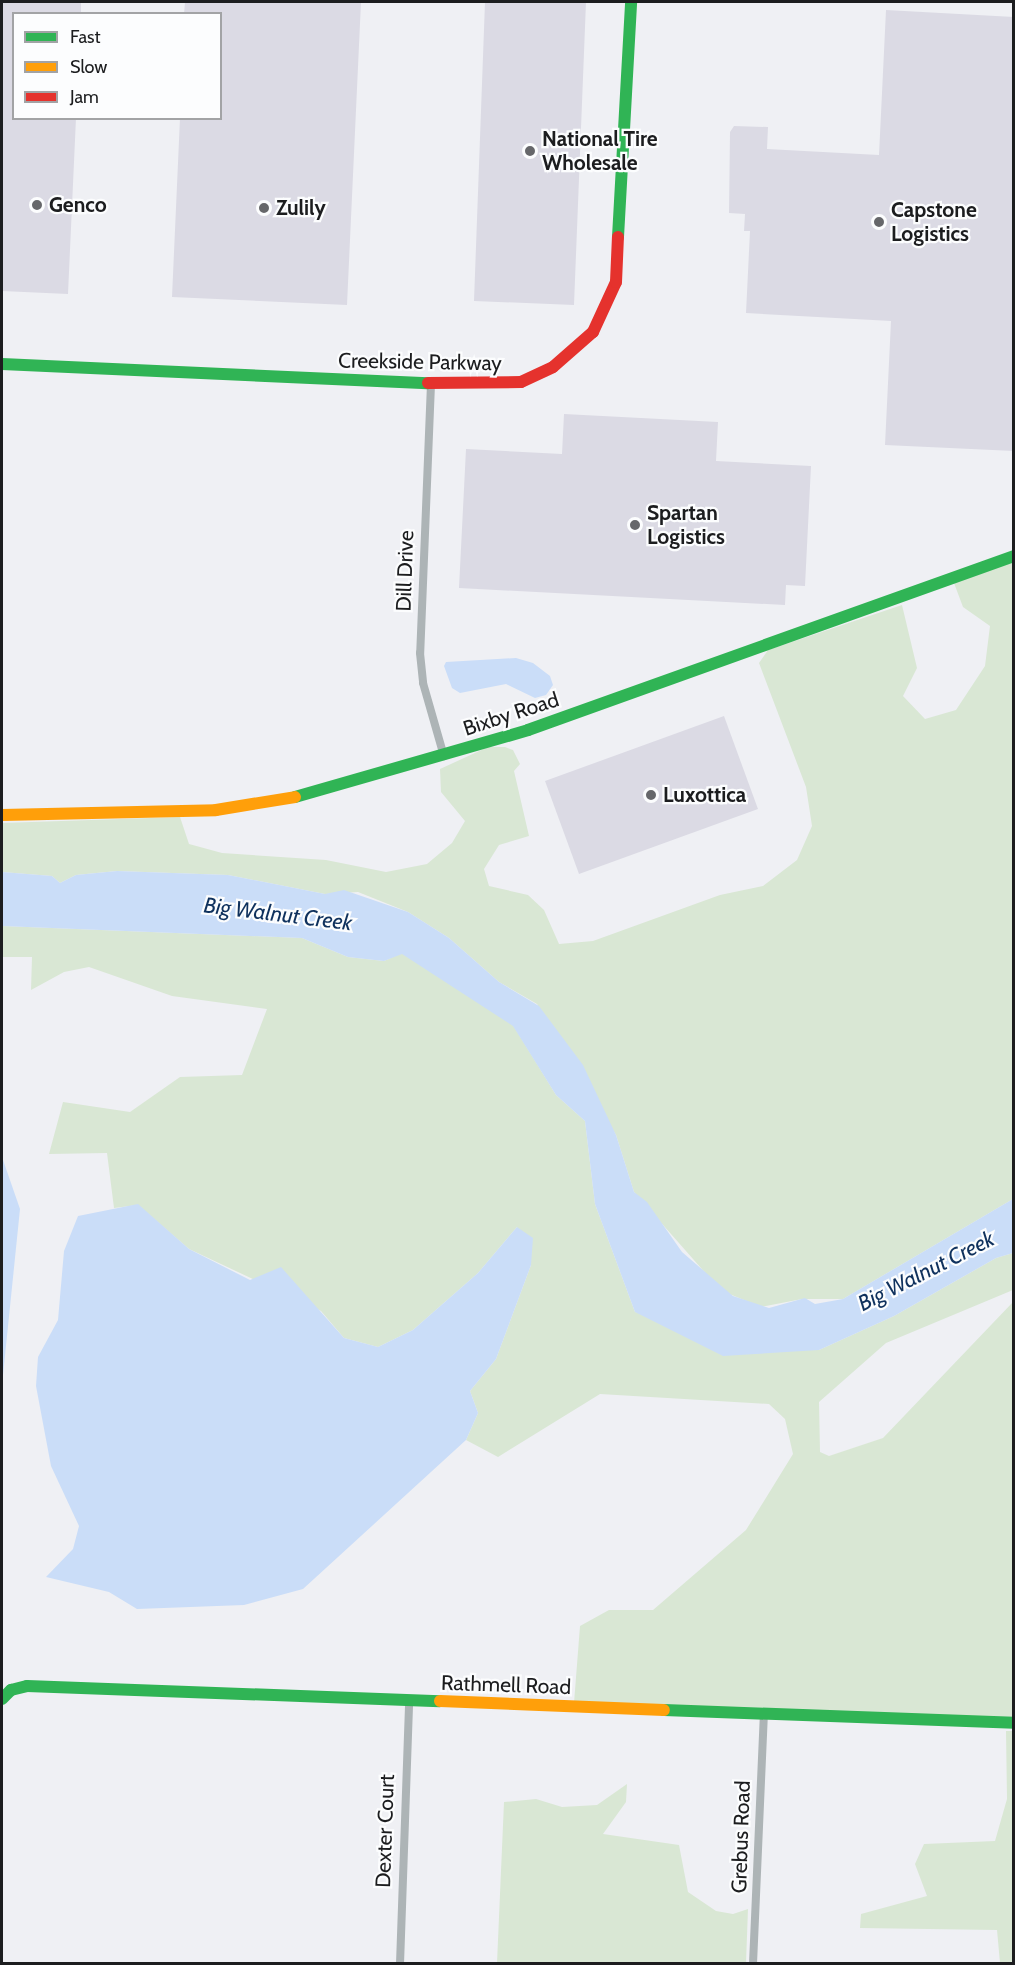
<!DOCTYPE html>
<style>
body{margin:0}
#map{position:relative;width:1015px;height:1965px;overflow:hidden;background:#eff0f4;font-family:Cabin,sans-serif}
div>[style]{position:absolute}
.green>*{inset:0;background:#d9e7d4}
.water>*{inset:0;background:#caddf8}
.building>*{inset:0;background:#dbdae4}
.street>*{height:8px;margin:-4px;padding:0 4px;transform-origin:4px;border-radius:4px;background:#adb4b6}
.fast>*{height:12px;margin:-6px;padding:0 6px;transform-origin:6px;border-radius:6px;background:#30b455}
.slow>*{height:12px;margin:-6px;padding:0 6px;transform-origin:6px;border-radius:6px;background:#ff9f0a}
.jam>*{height:12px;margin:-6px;padding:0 6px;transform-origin:6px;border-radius:6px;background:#e5322d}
.dots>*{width:16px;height:16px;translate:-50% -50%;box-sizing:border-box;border:3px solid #fcfdfe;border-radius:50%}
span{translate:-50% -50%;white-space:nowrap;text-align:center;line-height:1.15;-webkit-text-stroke:4.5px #fcfdfe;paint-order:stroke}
.poi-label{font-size:21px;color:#1c1d1f;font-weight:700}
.left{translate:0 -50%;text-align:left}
.street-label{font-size:21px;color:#1c1d1f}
.water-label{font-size:22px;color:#0f315d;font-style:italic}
.frame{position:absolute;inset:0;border:3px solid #1c1d1f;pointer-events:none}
.legend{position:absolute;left:12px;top:12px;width:210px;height:108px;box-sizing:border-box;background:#fcfdfe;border:2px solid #a2a3a5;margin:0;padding:8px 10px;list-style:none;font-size:18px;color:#1c1d1f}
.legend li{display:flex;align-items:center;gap:12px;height:30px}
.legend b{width:30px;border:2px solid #a2a3a5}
</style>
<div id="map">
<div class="green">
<i style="clip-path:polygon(1013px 562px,1013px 1199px,843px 1299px,802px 1299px,761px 1307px,727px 1293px,708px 1276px,634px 1192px,616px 1135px,537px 1004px,499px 982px,449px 938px,408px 912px,358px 892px,325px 894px,228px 875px,117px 871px,76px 875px,60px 883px,52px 876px,2px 872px,2px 823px,180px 817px,189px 844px,222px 853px,326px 860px,386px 872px,427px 864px,452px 843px,465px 821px,441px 792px,440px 769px,488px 747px,505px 747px,513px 750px,520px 764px,514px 771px,529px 836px,499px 845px,484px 869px,489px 886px,528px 895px,544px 910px,559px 944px,593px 941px,720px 895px,763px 886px,797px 860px,812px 826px,806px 787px,759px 663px,768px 650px,902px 605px,917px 668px,903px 696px,925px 719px,956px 710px,985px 666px,990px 626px,963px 607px,954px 583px)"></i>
<i style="clip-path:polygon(2px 926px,302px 938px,348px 957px,384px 961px,402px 953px,513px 1025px,556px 1095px,585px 1121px,595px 1204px,635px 1312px,819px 1350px,894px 1316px,996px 1258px,1013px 1253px,1013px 1290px,886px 1343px,819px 1402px,820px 1452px,829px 1456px,883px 1438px,1013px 1302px,1013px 1720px,574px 1703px,580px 1626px,609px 1610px,653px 1610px,746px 1530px,793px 1454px,785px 1419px,769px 1404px,600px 1394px,498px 1457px,466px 1440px,478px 1413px,470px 1391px,496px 1359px,531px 1265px,517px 1227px,478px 1273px,413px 1330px,378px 1347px,344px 1338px,321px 1311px,189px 1249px,138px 1205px,114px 1208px,107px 1153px,49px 1154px,63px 1102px,130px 1112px,180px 1077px,242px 1075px,267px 1009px,172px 996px,89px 967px,64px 972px,31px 990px,32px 957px,2px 957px)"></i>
<i style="clip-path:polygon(1006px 1731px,1014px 1731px,1013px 1963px,1000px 1963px,997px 1930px,860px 1928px,861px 1914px,927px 1896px,915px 1864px,924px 1844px,995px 1841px,1007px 1799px)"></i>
<i style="clip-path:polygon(627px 1784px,626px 1802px,603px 1834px,679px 1845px,688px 1892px,716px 1911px,733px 1914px,748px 1909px,746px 1963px,497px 1963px,504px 1802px,536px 1799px,562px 1807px,597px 1805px)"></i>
</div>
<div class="water">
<i style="clip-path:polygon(516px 658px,533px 663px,550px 676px,553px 685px,546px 695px,535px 698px,506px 684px,460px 693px,452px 688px,444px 666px,446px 662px)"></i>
<i style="clip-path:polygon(117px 871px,228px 875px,325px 894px,344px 890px,408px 912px,449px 938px,499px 982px,539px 1006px,583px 1065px,616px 1135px,634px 1192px,647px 1202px,682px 1252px,733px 1296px,769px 1308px,805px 1298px,815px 1304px,843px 1299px,1013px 1199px,1013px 1253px,996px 1258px,894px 1316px,819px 1350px,723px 1356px,635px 1312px,595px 1204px,585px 1121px,556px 1095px,513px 1026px,402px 954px,384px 961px,348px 957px,302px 938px,2px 926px,2px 872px,52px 876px,60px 883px,76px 875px)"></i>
<i style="clip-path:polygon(2px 1157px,20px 1209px,2px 1385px)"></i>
<i style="clip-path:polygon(138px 1204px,189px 1249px,250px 1280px,281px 1267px,344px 1338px,378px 1347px,413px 1330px,478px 1273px,517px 1227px,533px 1238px,531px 1265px,496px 1359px,470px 1391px,478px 1413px,466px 1440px,303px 1589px,244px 1605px,137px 1609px,109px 1592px,46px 1577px,73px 1549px,79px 1526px,51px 1466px,36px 1386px,38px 1357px,58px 1320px,64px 1251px,78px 1216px)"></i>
</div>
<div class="building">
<i style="clip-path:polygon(2px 2px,81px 2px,81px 14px,14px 14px,14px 118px,76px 118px,68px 294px,2px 291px)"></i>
<i style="clip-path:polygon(185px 2px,361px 2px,347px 305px,172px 297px,180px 118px,220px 118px,220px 14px,184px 14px)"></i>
<i style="clip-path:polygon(485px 2px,586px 2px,574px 305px,474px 301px)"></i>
<i style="clip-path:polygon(886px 10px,1014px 17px,1014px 451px,885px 445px,891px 321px,746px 313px,750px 231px,744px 231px,745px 214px,729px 213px,730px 132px,734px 126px,768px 127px,767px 149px,879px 155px)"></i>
<i style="clip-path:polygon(564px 414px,718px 422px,716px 461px,811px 466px,805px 586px,786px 585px,785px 605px,459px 588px,466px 449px,562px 454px)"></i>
<i style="clip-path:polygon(724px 716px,758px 809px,579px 874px,545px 781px)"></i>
</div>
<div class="street">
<i style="left:431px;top:384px;width:269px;rotate:92.3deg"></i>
<i style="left:420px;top:653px;width:30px;rotate:84deg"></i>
<i style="left:423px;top:683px;width:76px;rotate:74deg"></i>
<i style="left:400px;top:1964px;width:264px;rotate:-88deg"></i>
<i style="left:753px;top:1964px;width:251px;rotate:-87.5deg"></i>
</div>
<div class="fast">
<i style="left:618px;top:237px;width:235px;rotate:-86.8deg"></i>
<i style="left:2px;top:364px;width:426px;rotate:2.6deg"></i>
<i style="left:295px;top:797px;width:242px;rotate:-16deg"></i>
<i style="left:528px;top:730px;width:516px;rotate:-19.7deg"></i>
<i style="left:2px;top:1699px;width:13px;rotate:-45deg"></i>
<i style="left:11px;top:1690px;width:16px;rotate:-14deg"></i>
<i style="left:27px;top:1686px;width:413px;rotate:2.1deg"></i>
<i style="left:664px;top:1710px;width:350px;rotate:2.1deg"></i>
</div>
<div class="slow">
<i style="left:2px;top:815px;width:214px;rotate:-1.3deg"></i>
<i style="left:216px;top:810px;width:80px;rotate:-9.3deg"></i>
<i style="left:440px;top:1701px;width:224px;rotate:2.3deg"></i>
</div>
<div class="jam">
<i style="left:428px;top:383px;width:93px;rotate:-0.6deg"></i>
<i style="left:521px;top:382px;width:35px;rotate:-25deg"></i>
<i style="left:553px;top:367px;width:53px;rotate:-41.2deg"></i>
<i style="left:593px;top:332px;width:55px;rotate:-65.3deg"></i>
<i style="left:616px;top:282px;width:45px;rotate:-87.5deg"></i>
</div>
<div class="dots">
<i style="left:530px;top:151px;background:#66676a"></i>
<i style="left:37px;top:205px;background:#66676a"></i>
<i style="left:264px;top:208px;background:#66676a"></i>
<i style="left:879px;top:222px;background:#66676a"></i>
<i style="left:635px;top:525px;background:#66676a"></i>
<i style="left:651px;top:795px;background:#66676a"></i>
</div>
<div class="poi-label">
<span class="left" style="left:542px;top:151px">National Tire<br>Wholesale</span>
<span class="left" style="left:49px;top:205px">Genco</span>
<span class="left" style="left:276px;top:208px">Zulily</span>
<span class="left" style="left:891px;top:222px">Capstone<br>Logistics</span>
<span class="left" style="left:647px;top:525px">Spartan<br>Logistics</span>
<span class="left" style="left:663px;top:795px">Luxottica</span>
</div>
<div class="street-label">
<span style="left:420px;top:362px;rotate:1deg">Creekside Parkway</span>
<span style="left:405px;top:571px;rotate:-88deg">Dill Drive</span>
<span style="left:511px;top:714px;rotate:-18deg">Bixby Road</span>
<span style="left:506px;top:1685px;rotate:2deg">Rathmell Road</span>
<span style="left:385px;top:1831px;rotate:-88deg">Dexter Court</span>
<span style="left:741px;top:1837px;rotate:-88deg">Grebus Road</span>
</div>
<div class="water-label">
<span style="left:278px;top:914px;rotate:7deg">Big Walnut Creek</span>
<span style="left:926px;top:1271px;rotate:-27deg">Big Walnut Creek</span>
</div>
<div class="frame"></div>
<ul class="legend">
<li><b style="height:8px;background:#30b455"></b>Fast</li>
<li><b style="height:8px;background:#ff9f0a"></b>Slow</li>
<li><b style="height:8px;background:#e5322d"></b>Jam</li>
</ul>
</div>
